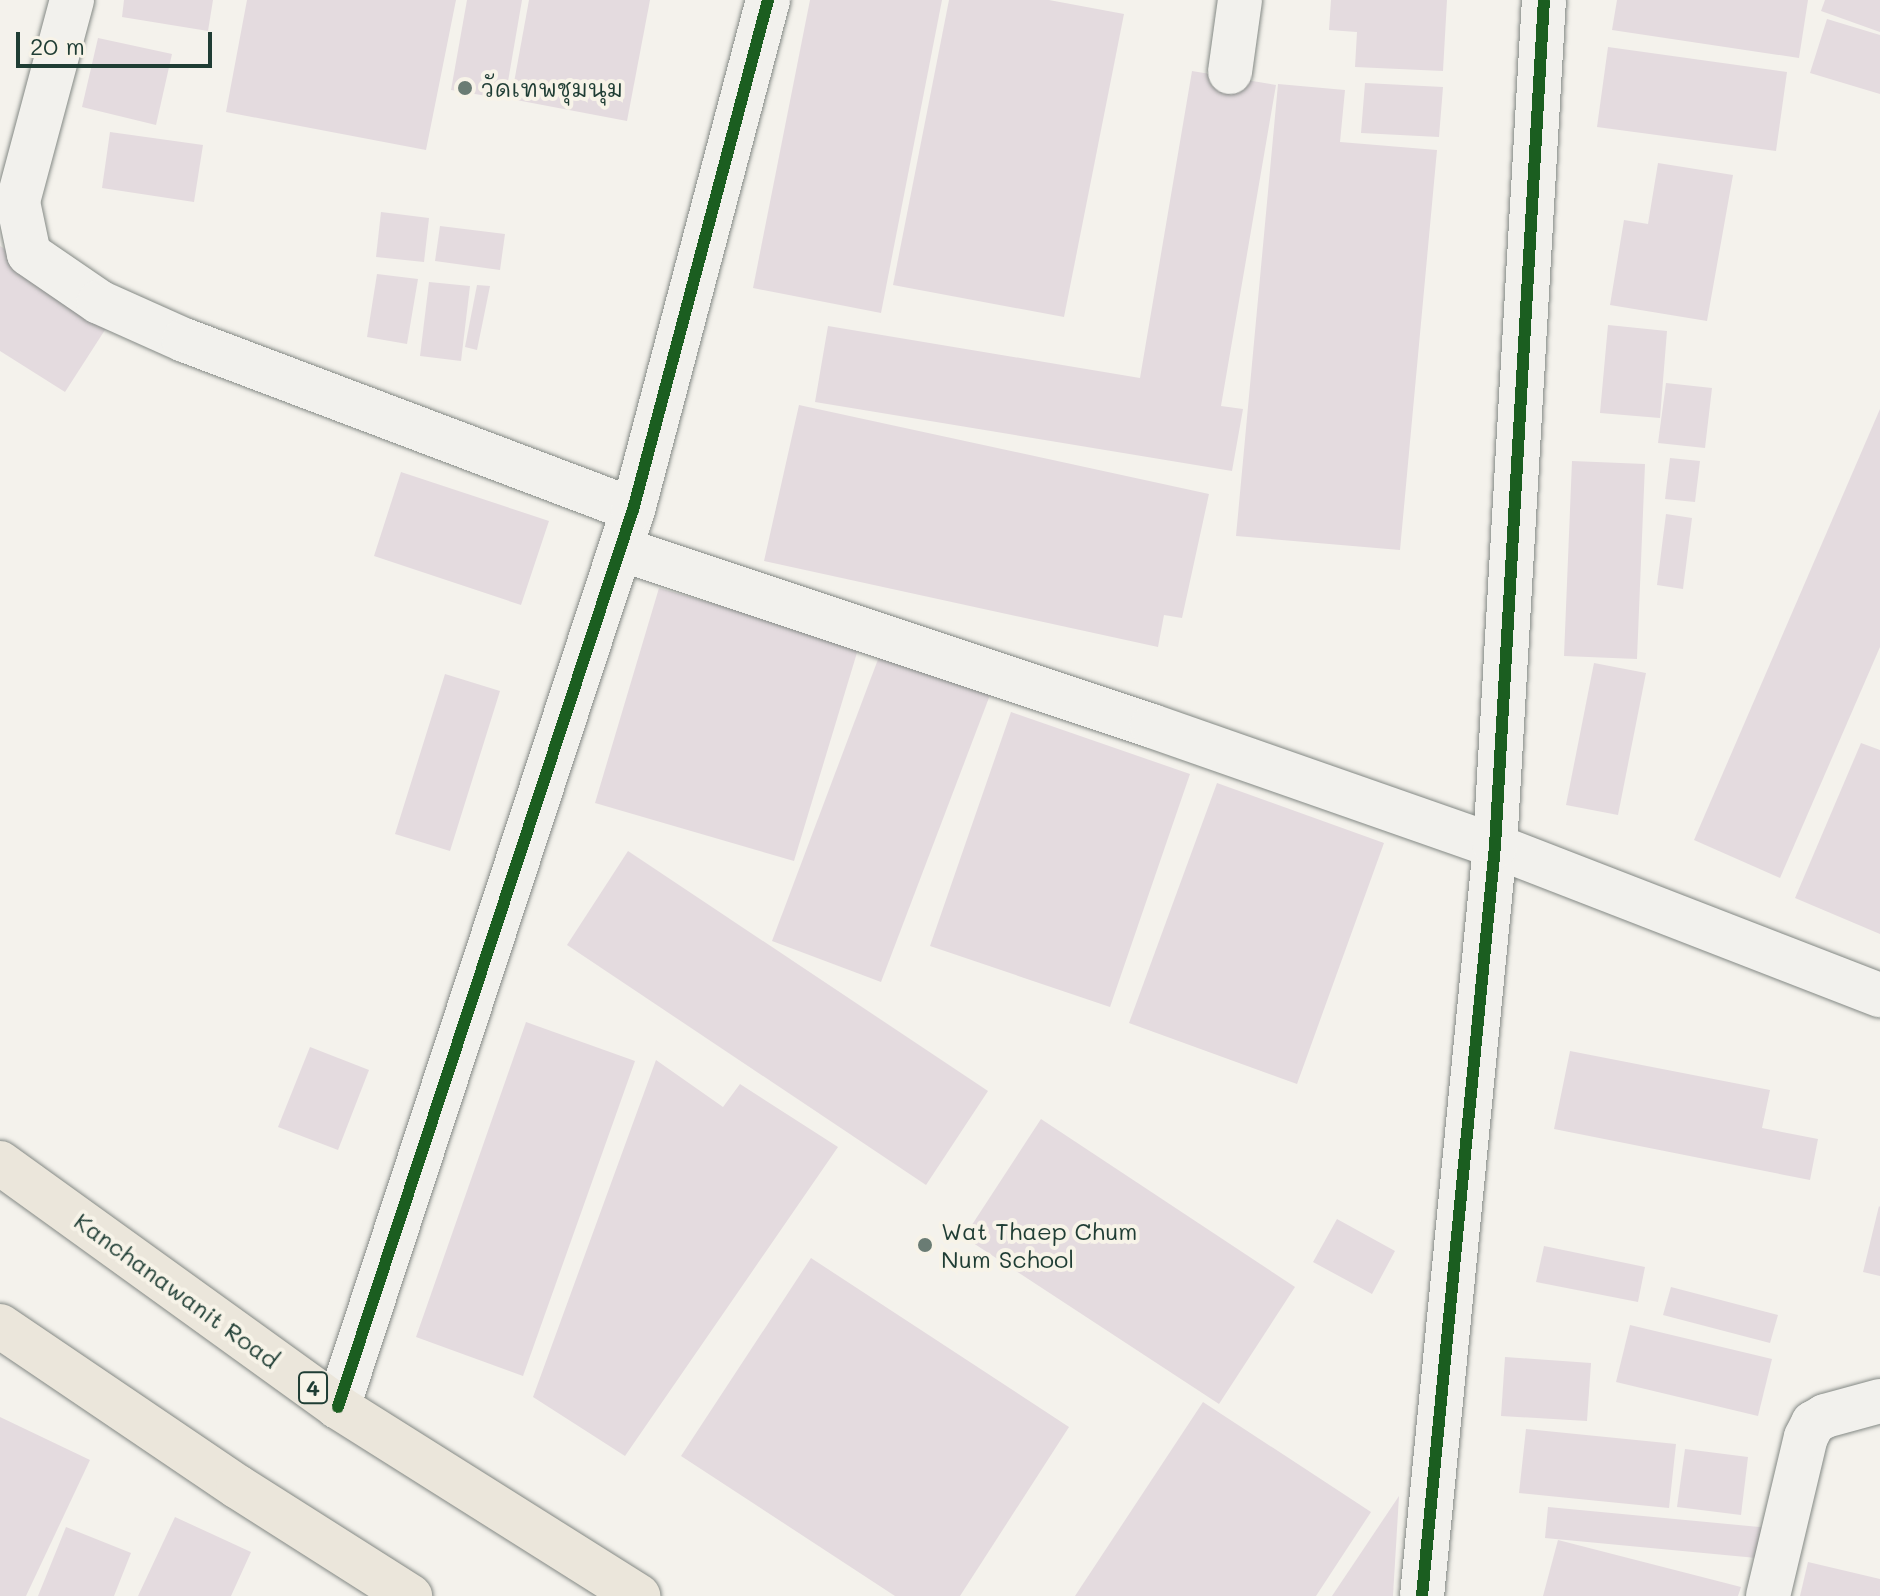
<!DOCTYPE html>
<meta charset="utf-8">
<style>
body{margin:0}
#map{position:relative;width:1880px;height:1596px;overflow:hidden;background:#f4f2ec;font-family:Mali,"Playpen Sans Thai",sans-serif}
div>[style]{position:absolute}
.building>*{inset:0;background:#e4dbdf}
.roads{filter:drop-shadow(0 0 2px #848985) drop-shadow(0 0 2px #848985)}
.street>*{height:44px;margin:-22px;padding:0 22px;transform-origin:22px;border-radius:22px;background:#f2f1ed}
.highway>*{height:44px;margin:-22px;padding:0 22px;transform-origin:22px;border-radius:22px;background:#ebe6db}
.cycleway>*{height:12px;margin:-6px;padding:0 6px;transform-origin:6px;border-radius:6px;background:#1b5e20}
.dots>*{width:22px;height:22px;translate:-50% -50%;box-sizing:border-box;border:4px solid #f7f3e8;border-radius:50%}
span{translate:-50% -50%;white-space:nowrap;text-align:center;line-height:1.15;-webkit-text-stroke:8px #f7f3e8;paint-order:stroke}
.shield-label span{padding:2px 6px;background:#f7f3e8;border:2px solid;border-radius:6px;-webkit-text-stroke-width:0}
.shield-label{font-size:22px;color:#1f3d34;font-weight:700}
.poi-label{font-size:24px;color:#1f3d34}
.left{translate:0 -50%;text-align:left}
.street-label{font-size:24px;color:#1f3d34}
.scale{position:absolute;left:16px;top:32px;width:196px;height:36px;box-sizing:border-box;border:4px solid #1f3d34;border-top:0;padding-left:10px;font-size:24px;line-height:28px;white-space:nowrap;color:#1f3d34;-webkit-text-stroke:6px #f7f3e8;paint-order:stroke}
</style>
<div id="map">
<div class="building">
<i style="clip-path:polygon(124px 0,213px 0,208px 31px,122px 17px)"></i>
<i style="clip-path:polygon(247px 0,456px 0,426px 150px,226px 112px)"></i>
<i style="clip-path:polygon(467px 0,522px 0,505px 99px,451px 90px)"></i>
<i style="clip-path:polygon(529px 0,650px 0,627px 121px,511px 99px)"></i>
<i style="clip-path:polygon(810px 0,942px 0,881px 313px,753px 288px)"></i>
<i style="clip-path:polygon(949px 0,1049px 0,1124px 14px,1064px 317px,893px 285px)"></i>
<i style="clip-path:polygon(1331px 0,1447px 0,1443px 71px,1355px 67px,1357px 32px,1329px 30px)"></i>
<i style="clip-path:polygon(1617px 0,1808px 0,1799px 58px,1612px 30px)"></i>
<i style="clip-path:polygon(1825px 0,1880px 0,1880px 32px,1821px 11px)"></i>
<i style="clip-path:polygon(1827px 19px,1880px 35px,1880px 94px,1810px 73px)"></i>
<i style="clip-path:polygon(98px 38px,172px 54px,156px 125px,82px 107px)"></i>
<i style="clip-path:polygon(1608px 47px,1787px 72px,1776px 151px,1597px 127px)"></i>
<i style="clip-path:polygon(1192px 71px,1276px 85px,1221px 406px,1243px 409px,1232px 471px,815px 402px,828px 326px,1140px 378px)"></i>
<i style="clip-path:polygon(1365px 83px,1443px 87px,1439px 137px,1361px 133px)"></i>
<i style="clip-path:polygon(1278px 84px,1345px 90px,1340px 142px,1437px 150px,1400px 550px,1236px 536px)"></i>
<i style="clip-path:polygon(110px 132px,203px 145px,194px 202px,102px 188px)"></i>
<i style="clip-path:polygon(1658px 163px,1733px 175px,1707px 321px,1610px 305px,1624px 220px,1648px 224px)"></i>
<i style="clip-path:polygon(381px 212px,429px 218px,424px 262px,376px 257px)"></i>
<i style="clip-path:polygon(440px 226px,505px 234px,500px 270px,435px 261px)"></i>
<i style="clip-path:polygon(0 246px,112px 319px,65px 392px,0 351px)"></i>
<i style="clip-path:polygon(377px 274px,418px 279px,407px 344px,367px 337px)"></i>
<i style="clip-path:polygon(429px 282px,470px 286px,461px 361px,420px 356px)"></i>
<i style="clip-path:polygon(477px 285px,490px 286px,477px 350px,465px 347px)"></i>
<i style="clip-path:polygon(1608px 325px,1667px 331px,1660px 418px,1600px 413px)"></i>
<i style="clip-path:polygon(1666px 383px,1712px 388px,1705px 448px,1658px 443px)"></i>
<i style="clip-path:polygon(799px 405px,1209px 494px,1182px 618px,1164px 615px,1158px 647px,764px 561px)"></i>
<i style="clip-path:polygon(1880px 409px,1880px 647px,1780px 878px,1694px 840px)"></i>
<i style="clip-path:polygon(1670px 458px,1700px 461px,1695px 502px,1665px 499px)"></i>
<i style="clip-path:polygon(1572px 461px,1645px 464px,1637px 659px,1564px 656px)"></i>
<i style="clip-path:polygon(401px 472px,549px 521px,521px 605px,374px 556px)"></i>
<i style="clip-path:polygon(1666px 514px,1692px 518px,1683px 589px,1657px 585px)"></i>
<i style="clip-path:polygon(659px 588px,859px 646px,794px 861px,595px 803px)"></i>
<i style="clip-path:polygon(880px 654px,990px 695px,881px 982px,772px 941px)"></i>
<i style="clip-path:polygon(1594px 663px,1646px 673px,1618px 815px,1566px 805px)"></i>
<i style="clip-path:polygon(445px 674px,500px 691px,450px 851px,395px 834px)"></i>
<i style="clip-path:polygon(1011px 712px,1190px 774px,1110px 1007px,930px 946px)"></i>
<i style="clip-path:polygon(1861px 743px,1880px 750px,1880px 934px,1795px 898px)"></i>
<i style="clip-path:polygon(1217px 783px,1384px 843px,1297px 1084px,1129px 1023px)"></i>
<i style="clip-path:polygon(628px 851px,988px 1091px,926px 1185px,567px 945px)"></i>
<i style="clip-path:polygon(526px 1022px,635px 1061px,523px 1376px,416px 1337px)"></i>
<i style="clip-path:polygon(310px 1047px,369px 1070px,338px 1150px,278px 1127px)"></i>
<i style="clip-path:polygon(1570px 1051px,1770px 1090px,1762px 1128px,1818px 1139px,1810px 1180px,1554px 1129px)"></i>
<i style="clip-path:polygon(656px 1060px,723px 1107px,740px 1084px,838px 1147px,625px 1456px,533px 1397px)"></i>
<i style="clip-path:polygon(1041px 1119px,1295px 1287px,1219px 1404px,964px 1237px)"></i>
<i style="clip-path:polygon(1879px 1206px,1880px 1207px,1880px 1276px,1863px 1272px)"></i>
<i style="clip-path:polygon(1337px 1219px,1395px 1251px,1372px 1294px,1313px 1262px)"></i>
<i style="clip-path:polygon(1544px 1246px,1645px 1267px,1638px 1302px,1536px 1282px)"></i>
<i style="clip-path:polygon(811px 1258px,1069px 1427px,960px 1596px,895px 1596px,681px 1456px)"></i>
<i style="clip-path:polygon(1671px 1287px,1778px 1315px,1770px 1343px,1663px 1315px)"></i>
<i style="clip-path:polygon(1630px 1325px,1772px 1359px,1758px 1416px,1616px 1382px)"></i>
<i style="clip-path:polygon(1505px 1357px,1591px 1363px,1587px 1421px,1501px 1416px)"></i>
<i style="clip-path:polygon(1203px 1402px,1371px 1512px,1316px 1596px,1075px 1596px)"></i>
<i style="clip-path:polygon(0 1417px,90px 1460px,26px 1596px,0 1596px)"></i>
<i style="clip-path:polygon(1526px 1429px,1676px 1444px,1669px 1508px,1519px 1493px)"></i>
<i style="clip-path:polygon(1685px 1449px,1748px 1457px,1741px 1515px,1677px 1507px)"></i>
<i style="clip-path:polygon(1399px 1496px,1393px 1596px,1332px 1596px)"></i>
<i style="clip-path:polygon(1548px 1507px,1770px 1528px,1767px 1559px,1545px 1538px)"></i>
<i style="clip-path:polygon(175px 1517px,251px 1552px,231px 1596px,138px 1596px)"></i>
<i style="clip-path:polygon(66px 1527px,131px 1553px,114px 1596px,38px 1596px)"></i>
<i style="clip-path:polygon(1558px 1540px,1741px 1587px,1738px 1596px,1543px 1596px)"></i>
<i style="clip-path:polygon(1808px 1562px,1880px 1579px,1880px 1596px,1800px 1596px)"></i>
</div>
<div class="roads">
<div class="street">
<i style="left:72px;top:0;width:209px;rotate:105deg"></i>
<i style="left:18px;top:202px;width:53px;rotate:78.1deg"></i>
<i style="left:29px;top:254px;width:85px;rotate:34.4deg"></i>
<i style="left:99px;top:302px;width:93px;rotate:24.1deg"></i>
<i style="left:184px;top:340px;width:480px;rotate:20.7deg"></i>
<i style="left:1230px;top:72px;width:73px;rotate:-82.1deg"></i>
<i style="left:621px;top:549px;width:560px;rotate:18.43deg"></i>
<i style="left:1152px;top:726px;width:363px;rotate:19.3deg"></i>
<i style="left:1495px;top:846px;width:413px;rotate:21.2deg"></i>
<i style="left:338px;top:1407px;width:944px;rotate:-71.8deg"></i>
<i style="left:633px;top:510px;width:528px;rotate:-75.17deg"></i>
<i style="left:1422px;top:1596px;width:754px;rotate:-84.44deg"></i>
<i style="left:1495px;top:846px;width:847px;rotate:-86.69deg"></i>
<i style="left:1768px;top:1596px;width:163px;rotate:-76.6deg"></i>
<i style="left:1806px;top:1437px;width:16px;rotate:-63deg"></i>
<i style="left:1813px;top:1423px;width:14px;rotate:-30deg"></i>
<i style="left:1825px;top:1416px;width:57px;rotate:-15.3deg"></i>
</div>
<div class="highway">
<i style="left:0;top:1163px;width:417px;rotate:35.8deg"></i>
<i style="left:338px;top:1407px;width:355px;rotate:32.2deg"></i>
<i style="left:0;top:1326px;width:287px;rotate:34.1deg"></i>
<i style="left:238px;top:1487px;width:204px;rotate:32.4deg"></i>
</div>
</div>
<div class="cycleway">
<i style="left:338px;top:1407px;width:944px;rotate:-71.8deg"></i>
<i style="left:633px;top:510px;width:528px;rotate:-75.17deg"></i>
<i style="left:1422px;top:1596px;width:754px;rotate:-84.44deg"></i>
<i style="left:1495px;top:846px;width:847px;rotate:-86.69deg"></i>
</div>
<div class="dots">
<i style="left:465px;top:88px;background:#6a7c74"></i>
<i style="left:925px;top:1245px;background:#6a7c74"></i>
</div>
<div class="shield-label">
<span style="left:313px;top:1388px">4</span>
</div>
<div class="poi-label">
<span class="left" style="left:481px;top:88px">วัดเทพชุมนุม</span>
<span class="left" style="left:941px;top:1245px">Wat Thaep Chum<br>Num School</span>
</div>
<div class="street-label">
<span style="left:177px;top:1290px;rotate:36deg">Kanchanawanit Road</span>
</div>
<div class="scale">20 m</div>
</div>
